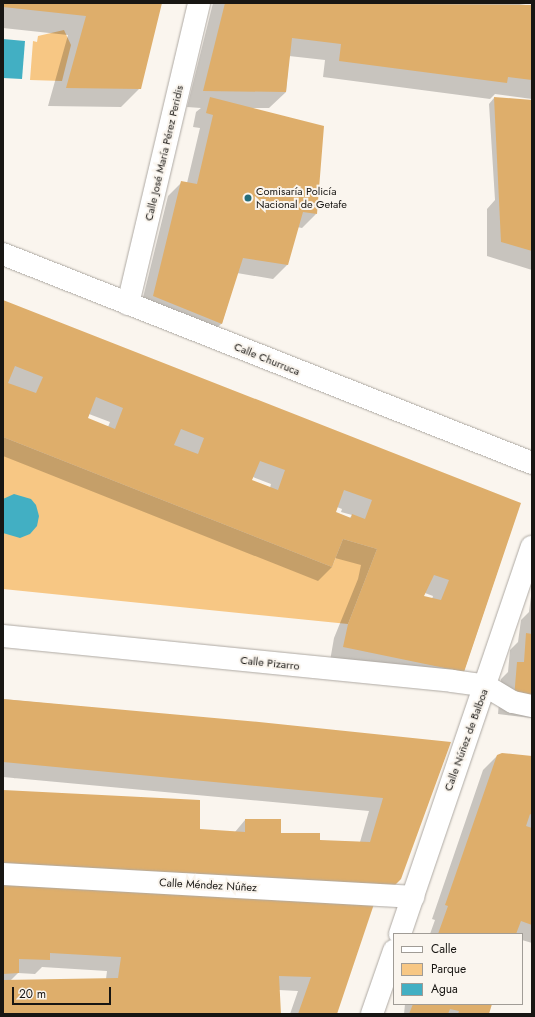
<!DOCTYPE html>
<meta charset="utf-8">
<style>
body{margin:0}
#map{position:relative;width:535px;height:1017px;overflow:hidden;background:#faf5ee;font-family:Jost,sans-serif}
div>[style]{position:absolute}
.green>*{inset:0;background:#f7c784}
.water>*{inset:0;background:#42afc3}
.shadow>*{inset:0;background:#0003}
.building>*{inset:0;background:#deae6b}
.roads{filter:drop-shadow(0 0 1px #aea9a3) drop-shadow(0 0 1px #aea9a3)}
.minor>*{height:22px;margin:-11px;padding:0 11px;transform-origin:11px;border-radius:11px;background:#fff}
.dots>*{width:11px;height:11px;translate:-50% -50%;box-sizing:border-box;border:2px solid #faf5ee;border-radius:50%}
span{translate:-50% -50%;white-space:nowrap;text-align:center;line-height:1.15;-webkit-text-stroke:4px #faf5ee;paint-order:stroke}
.street-label{font-size:11px;color:#181613}
.poi-label{font-size:11px;color:#181613}
.left{translate:0 -50%;text-align:left}
.frame{position:absolute;inset:0;border:4px solid #181613;pointer-events:none}
.legend{position:absolute;left:393px;top:933px;width:130px;height:72px;box-sizing:border-box;background:#faf5ee;border:1px solid #a09c96;margin:0;padding:5px 7px;list-style:none;font-size:12px;color:#181613}
.legend li{display:flex;align-items:center;gap:8px;height:20px}
.legend b{width:20px;border:1px solid #a09c96}
.scale{position:absolute;left:12px;top:987px;width:99px;height:18px;box-sizing:border-box;border:2px solid #181613;border-top:0;padding-left:5px;font-size:12px;line-height:14px;white-space:nowrap;color:#181613;-webkit-text-stroke:3px #faf5ee;paint-order:stroke}
</style>
<div id="map">
<div class="green">
<i style="clip-path:polygon(64px 30px,71px 45px,62px 81px,30px 80px,33px 41px,37px 42px,38px 36px)"></i>
<i style="clip-path:polygon(3px 437px,332px 567px,343px 539px,377px 549px,348px 624px,3px 589px)"></i>
</div>
<div class="water">
<i style="clip-path:polygon(3px 39px,25px 41px,22px 79px,3px 78px)"></i>
<i style="clip-path:polygon(14px 494px,31px 499px,36px 505px,39px 516px,37px 526px,30px 534px,20px 538px,3px 533px,3px 499px)"></i>
</div>
<div class="shadow">
<i style="clip-path:polygon(3px 3px,161px 3px,140px 88px,121px 107px,48px 106px,68px 35px,3px 28px)"></i>
<i style="clip-path:polygon(213px 3px,513px 3px,532px 6px,532px 99px,495px 94px,490px 99px,323px 77px,325px 60px,289px 56px,286px 92px,269px 108px,252px 108px,316px 214px,302px 228px,297px 227px,287px 265px,273px 279px,237px 273px,222px 323px,208px 337px,140px 310px,168px 196px,182px 182px,187px 183px,200px 128px,193px 127px,196px 112px,201px 108px,187px 107px)"></i>
<i style="clip-path:polygon(494px 98px,532px 101px,532px 270px,487px 256px,487px 209px,495px 200px,489px 104px)"></i>
<i style="clip-path:polygon(evenodd,3px 302px,520px 504px,464px 671px,450px 685px,330px 661px,334px 638px,358px 579px,361px 565px,335px 558px,332px 567px,318px 581px,3px 456px,3px 302px,89px 414px,110px 422px,108px 427px,87px 419px,89px 414px,3px 302px,253px 477px,271px 484px,270px 488px,251px 481px,253px 477px,3px 302px,337px 507px,342px 509px,341px 512px,352px 515px,349px 519px,335px 513px,337px 507px,3px 302px,425px 593px,433px 596px,432px 599px,423px 597px,425px 593px)"></i>
<i style="clip-path:polygon(532px 588px,532px 718px,498px 714px,501px 679px,508px 672px,510px 650px,518px 642px,521px 620px,529px 612px)"></i>
<i style="clip-path:polygon(evenodd,3px 699px,450px 743px,400px 879px,282px 895px,336px 1014px,290px 1014px,298px 991px,279px 990px,280px 1014px,3px 1014px,3px 791px,199px 830px,235px 832px,245px 820px,280px 834px,319px 841px,360px 842px,369px 811px,3px 777px,3px 699px,42px 967px,107px 971px,106px 979px,10px 981px,18px 973px,35px 974px,42px 967px)"></i>
<i style="clip-path:polygon(497px 756px,532px 757px,532px 943px,522px 940px,522px 934px,430px 934px,435px 920px,432px 919px,483px 770px)"></i>
<i style="clip-path:polygon(405px 1004px,491px 1004px,488px 1014px,404px 1014px)"></i>
</div>
<div class="building">
<i style="clip-path:polygon(3px 3px,162px 3px,141px 89px,66px 88px,86px 16px,3px 7px)"></i>
<i style="clip-path:polygon(225px 3px,532px 5px,532px 80px,508px 77px,507px 83px,339px 61px,341px 44px,292px 38px,286px 92px,203px 91px)"></i>
<i style="clip-path:polygon(210px 97px,324px 126px,317px 214px,303px 212px,288px 265px,243px 258px,222px 324px,153px 296px,181px 181px,197px 184px,213px 115px,206px 113px)"></i>
<i style="clip-path:polygon(494px 97px,532px 100px,532px 251px,501px 242px)"></i>
<i style="clip-path:polygon(evenodd,3px 300px,521px 503px,464px 672px,343px 647px,348px 624px,377px 549px,343px 539px,332px 567px,3px 437px,3px 300px,15px 366px,43px 377px,36px 393px,8px 383px,15px 366px,3px 300px,96px 397px,123px 408px,115px 429px,88px 418px,96px 397px,3px 300px,181px 429px,204px 438px,198px 454px,174px 445px,181px 429px,3px 300px,260px 461px,285px 470px,278px 490px,252px 480px,260px 461px,3px 300px,344px 490px,372px 500px,365px 519px,352px 514px,351px 518px,336px 512px,344px 490px,3px 300px,434px 575px,449px 580px,441px 600px,424px 596px,434px 575px)"></i>
<i style="clip-path:polygon(526px 633px,532px 634px,532px 700px,514px 698px,517px 662px,524px 662px)"></i>
<i style="clip-path:polygon(3px 699px,259px 722px,451px 742px,401px 879px,394px 886px,3px 868px,3px 790px,200px 800px,200px 829px,245px 832px,245px 819px,281px 819px,281px 833px,320px 833px,320px 840px,370px 842px,383px 798px,3px 762px)"></i>
<i style="clip-path:polygon(502px 753px,532px 756px,532px 815px,530px 814px,526px 826px,532px 828px,532px 925px,521px 921px,516px 934px,438px 934px,448px 906px,445px 905px,497px 755px)"></i>
<i style="clip-path:polygon(3px 880px,374px 904px,337px 1014px,298px 1014px,311px 977px,279px 976px,281px 1014px,3px 1014px,3px 980px,118px 978px,121px 957px,50px 953px,50px 960px,19px 959px,19px 973px,3px 974px)"></i>
<i style="clip-path:polygon(413px 1004px,492px 1004px,489px 1014px,458px 1014px,459px 1011px,450px 1009px,448px 1014px,409px 1014px)"></i>
</div>
<div class="roads">
<div class="minor">
<i style="left:3px;top:254px;width:569px;rotate:21.56deg"></i>
<i style="left:128px;top:304px;width:309px;rotate:-76.7deg"></i>
<i style="left:3px;top:636px;width:451px;rotate:5.7deg"></i>
<i style="left:452px;top:681px;width:34px;rotate:8deg"></i>
<i style="left:486px;top:686px;width:31px;rotate:31deg"></i>
<i style="left:513px;top:702px;width:19px;rotate:12deg"></i>
<i style="left:3px;top:874px;width:411px;rotate:3.2deg"></i>
<i style="left:400px;top:934px;width:409px;rotate:-71.2deg"></i>
<i style="left:372px;top:1014px;width:67px;rotate:-70.8deg"></i>
</div>
</div>
<div class="dots">
<i style="left:248px;top:198px;background:#256d7a"></i>
</div>
<div class="street-label">
<span style="left:164px;top:153px;rotate:-77deg">Calle José María Pérez Peridis</span>
<span style="left:267px;top:359px;rotate:22deg">Calle Churruca</span>
<span style="left:270px;top:663px;rotate:6deg">Calle Pizarro</span>
<span style="left:466px;top:740px;rotate:-70deg">Calle Núñez de Balboa</span>
<span style="left:208px;top:885px;rotate:3deg">Calle Méndez Núñez</span>
</div>
<div class="poi-label">
<span class="left" style="left:256px;top:198px">Comisaría Policía<br>Nacional de Getafe</span>
</div>
<div class="frame"></div>
<ul class="legend">
<li><b style="height:5px;background:#fff"></b>Calle</li>
<li><b style="height:11px;background:#f7c784"></b>Parque</li>
<li><b style="height:11px;background:#42afc3"></b>Agua</li>
</ul>
<div class="scale">20 m</div>
</div>
